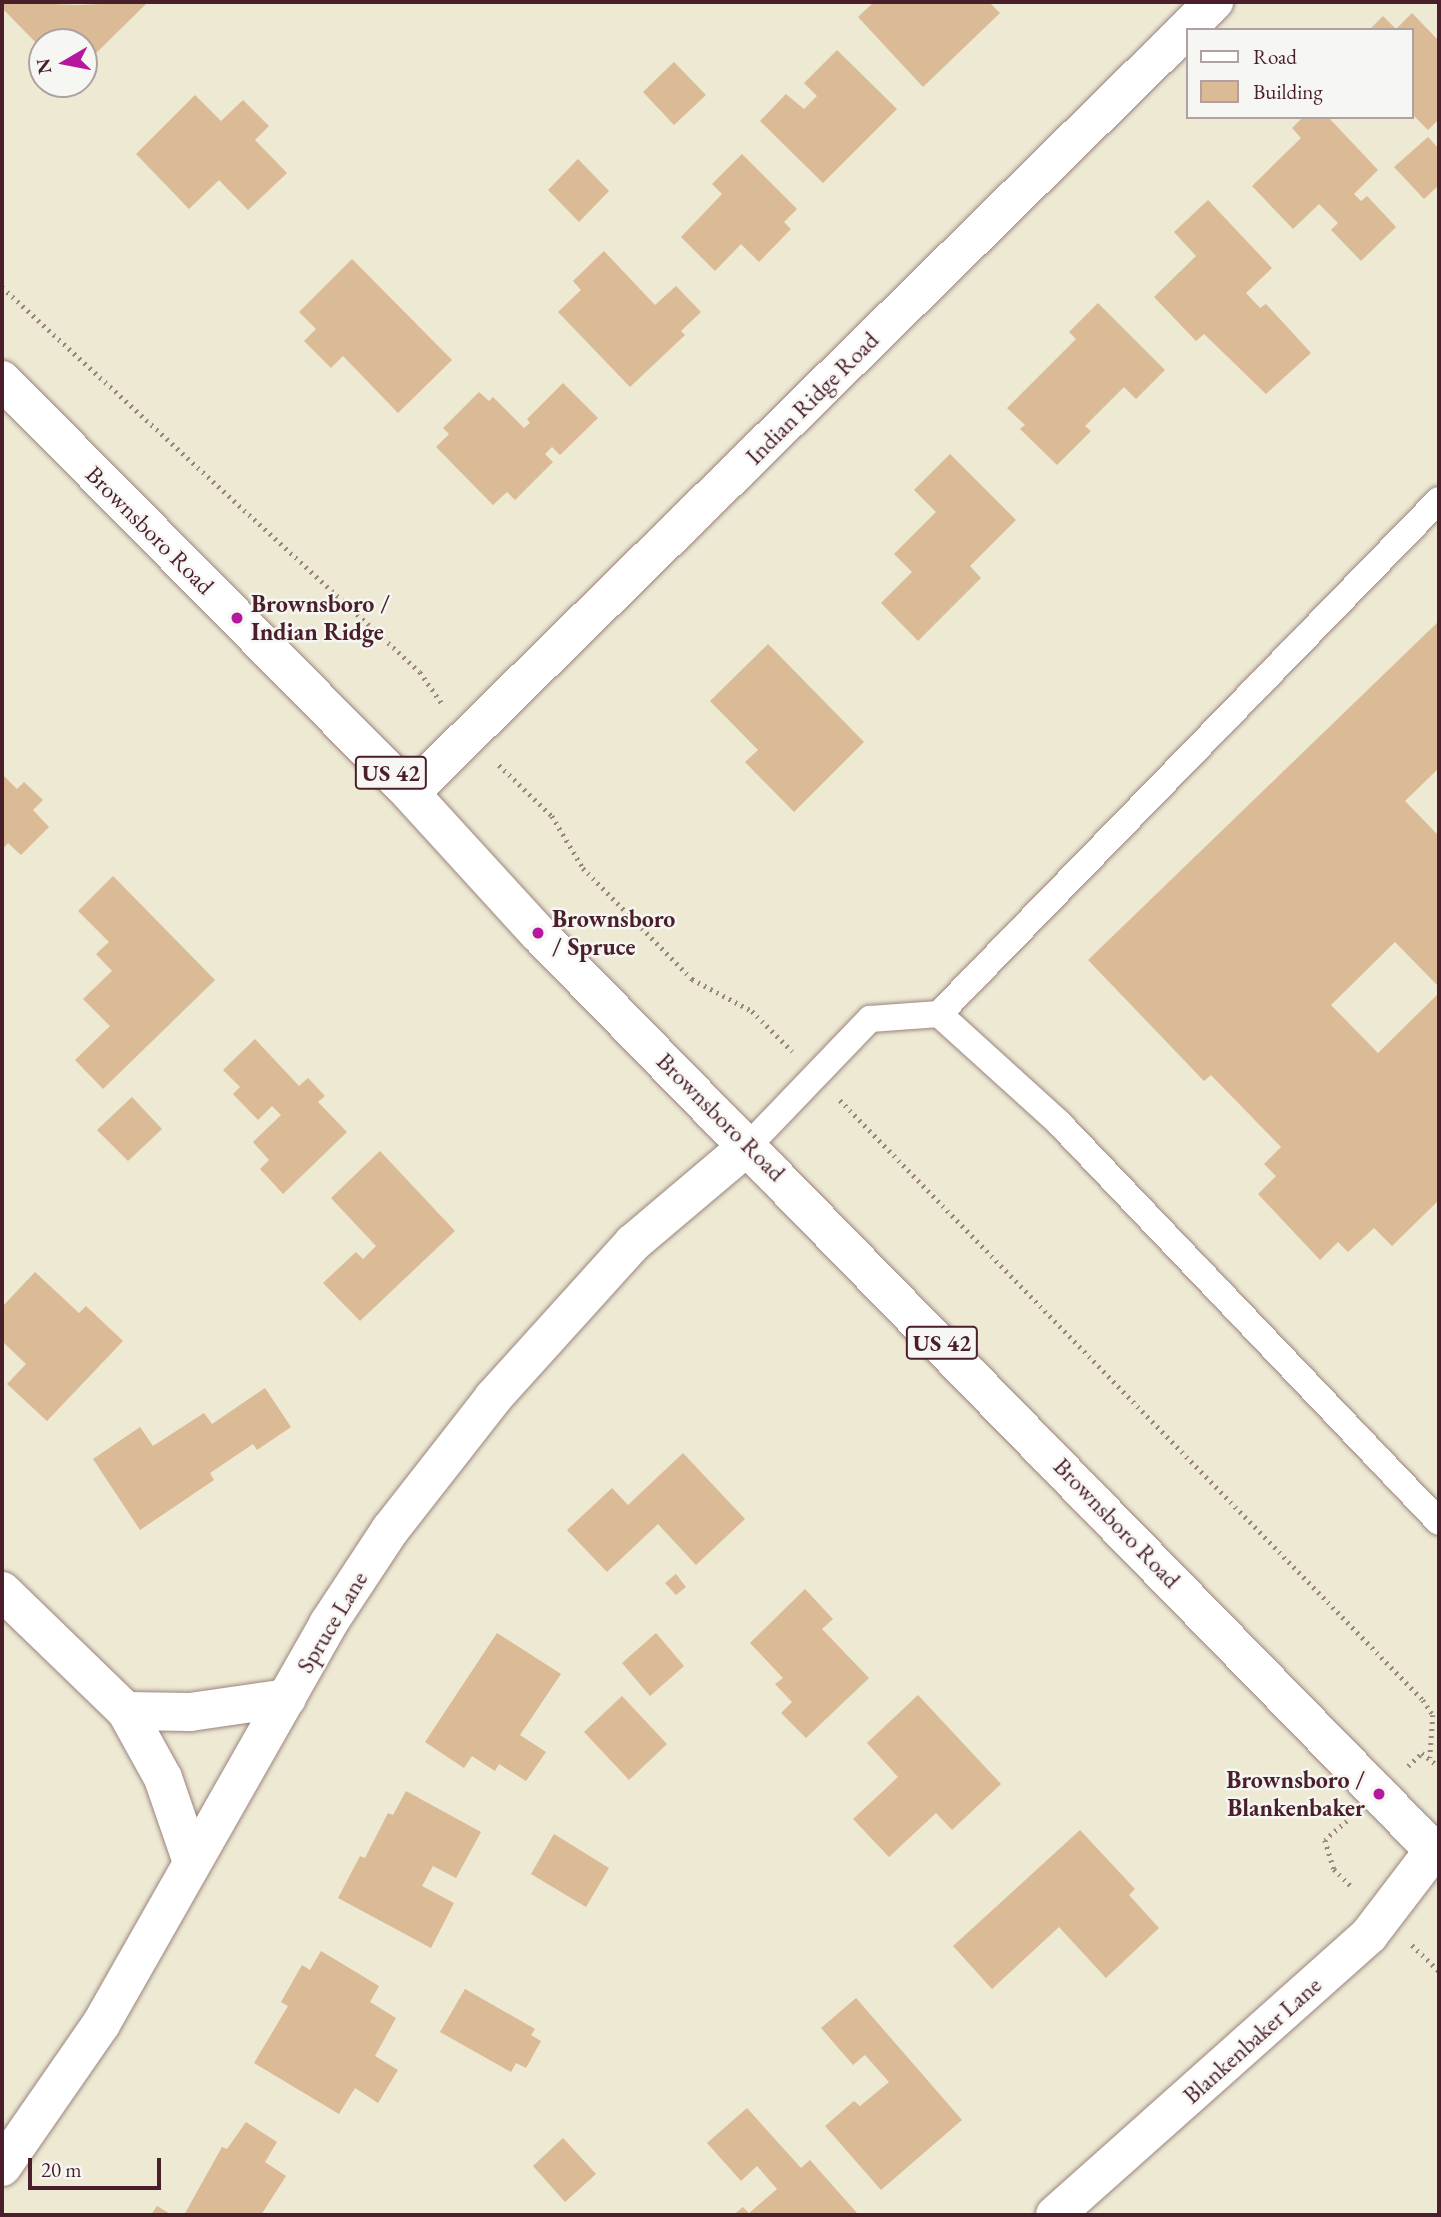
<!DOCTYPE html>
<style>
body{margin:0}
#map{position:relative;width:1441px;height:2217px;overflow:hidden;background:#ede9d3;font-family:"EB Garamond",serif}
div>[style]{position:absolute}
.building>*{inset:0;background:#dbba96}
.path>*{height:4.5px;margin-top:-2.25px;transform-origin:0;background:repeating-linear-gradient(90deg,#9c847f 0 2px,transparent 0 7px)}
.roads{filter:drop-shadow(0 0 2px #9c847f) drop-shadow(0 0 2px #9c847f)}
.service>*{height:26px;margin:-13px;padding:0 13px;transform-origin:13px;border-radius:13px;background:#fff}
.minor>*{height:38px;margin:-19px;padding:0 19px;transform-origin:19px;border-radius:19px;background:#fff}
.tertiary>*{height:38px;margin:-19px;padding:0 19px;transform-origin:19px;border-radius:19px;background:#fff}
.primary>*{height:38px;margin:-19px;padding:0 19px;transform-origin:19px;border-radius:19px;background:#fff}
.dots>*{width:19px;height:19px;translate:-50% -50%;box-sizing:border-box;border:4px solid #f6f6f2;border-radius:50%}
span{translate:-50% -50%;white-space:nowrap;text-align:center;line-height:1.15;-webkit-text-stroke:5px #f6f6f2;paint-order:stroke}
.shield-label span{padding:2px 5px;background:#f6f6f2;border:2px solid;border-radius:5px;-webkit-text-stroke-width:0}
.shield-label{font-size:23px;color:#4a1f2b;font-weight:700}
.street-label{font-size:24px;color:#4a1f2b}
.poi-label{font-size:24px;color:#4a1f2b;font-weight:700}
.left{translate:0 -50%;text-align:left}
.right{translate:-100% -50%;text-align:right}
.frame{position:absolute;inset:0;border:4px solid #4a1f2b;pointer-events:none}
.legend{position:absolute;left:1186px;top:28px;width:228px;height:91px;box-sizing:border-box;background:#f6f6f2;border:2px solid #b1a0a2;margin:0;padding:9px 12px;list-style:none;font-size:21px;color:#4a1f2b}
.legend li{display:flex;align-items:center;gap:14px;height:35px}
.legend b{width:35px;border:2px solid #b1a0a2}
.north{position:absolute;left:28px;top:28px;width:70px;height:70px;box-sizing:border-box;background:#f6f6f2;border:2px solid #b1a0a2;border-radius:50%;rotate:260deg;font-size:19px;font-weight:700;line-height:28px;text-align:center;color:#4a1f2b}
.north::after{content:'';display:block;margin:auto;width:24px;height:32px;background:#b5179e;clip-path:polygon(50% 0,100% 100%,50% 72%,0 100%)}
.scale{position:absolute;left:28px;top:2158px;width:133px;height:32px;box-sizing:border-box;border:4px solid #4a1f2b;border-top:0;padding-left:9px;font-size:21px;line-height:24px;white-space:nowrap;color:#4a1f2b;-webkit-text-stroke:5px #f6f6f2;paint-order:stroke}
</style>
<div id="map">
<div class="building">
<i style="clip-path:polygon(2px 2px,78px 5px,148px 2px,84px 65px,84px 42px,42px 42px,42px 49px,2px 8px)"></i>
<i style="clip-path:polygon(874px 2px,989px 2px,1000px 13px,923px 87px,858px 17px)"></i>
<i style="clip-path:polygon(1412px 13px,1439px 41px,1439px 119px,1428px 130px,1411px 113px,1411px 30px,1369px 30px,1383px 16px,1396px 29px)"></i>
<i style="clip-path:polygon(837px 50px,897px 109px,823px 183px,760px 121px,786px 94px,804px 109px,817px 96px,804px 83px)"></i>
<i style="clip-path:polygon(674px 62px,706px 95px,674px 125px,643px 92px)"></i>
<i style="clip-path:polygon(195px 95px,221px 121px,243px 100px,269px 126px,255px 140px,287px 173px,248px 210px,219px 180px,189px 209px,136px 154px)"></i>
<i style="clip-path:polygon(1303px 117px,1328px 117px,1378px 170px,1354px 194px,1361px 201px,1367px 196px,1396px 227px,1361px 261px,1331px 230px,1338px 223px,1319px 204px,1293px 229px,1252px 186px,1301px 138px,1292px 128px)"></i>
<i style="clip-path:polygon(1428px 137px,1439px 149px,1439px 185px,1424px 199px,1394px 167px)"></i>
<i style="clip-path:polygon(742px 154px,797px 209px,784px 222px,791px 229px,759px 262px,741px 244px,715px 271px,681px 237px,722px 194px,712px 184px)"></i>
<i style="clip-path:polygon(578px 159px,609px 191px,579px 222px,548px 190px)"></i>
<i style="clip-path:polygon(1208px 200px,1272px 268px,1246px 293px,1260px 308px,1266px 304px,1311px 353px,1266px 394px,1204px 334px,1196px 341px,1154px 297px,1196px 256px,1174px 232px)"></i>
<i style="clip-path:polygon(604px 251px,655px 305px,676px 286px,701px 312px,681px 331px,685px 335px,630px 387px,558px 312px,581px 290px,573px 281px)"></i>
<i style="clip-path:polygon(352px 259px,452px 360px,398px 413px,343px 356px,331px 368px,304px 341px,316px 329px,299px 312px)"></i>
<i style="clip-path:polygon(1098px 303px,1165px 370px,1136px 399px,1124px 387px,1085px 426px,1091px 431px,1057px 465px,1020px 429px,1025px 425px,1007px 408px,1076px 339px,1069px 332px)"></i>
<i style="clip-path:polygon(563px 383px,598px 418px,560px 455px,552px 447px,545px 454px,553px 462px,515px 500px,507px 492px,493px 505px,436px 447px,449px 434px,443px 428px,479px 392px,489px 401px,493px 397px,524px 428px,530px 423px,527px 419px)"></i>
<i style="clip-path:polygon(950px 454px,1016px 520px,970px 566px,981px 578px,918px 641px,881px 603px,912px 572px,894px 554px,936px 512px,914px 490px)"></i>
<i style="clip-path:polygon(1439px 621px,1439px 768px,1405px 801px,1439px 836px,1439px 987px,1395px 942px,1331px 1005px,1378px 1053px,1439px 993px,1439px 1200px,1392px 1246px,1374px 1228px,1348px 1252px,1338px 1242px,1320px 1260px,1258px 1194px,1276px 1176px,1264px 1164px,1281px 1147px,1211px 1075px,1204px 1081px,1088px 960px)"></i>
<i style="clip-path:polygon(768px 644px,864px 742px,794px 812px,745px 762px,758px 750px,710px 701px)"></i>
<i style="clip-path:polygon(2px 774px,17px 789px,24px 782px,43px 800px,33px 810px,49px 827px,21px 855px,8px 843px,2px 850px)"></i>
<i style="clip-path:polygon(113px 876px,215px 980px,103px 1089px,75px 1060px,110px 1026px,83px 999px,112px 971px,96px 954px,109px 942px,78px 911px)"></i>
<i style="clip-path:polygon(255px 1039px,299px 1086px,308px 1078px,325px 1096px,318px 1102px,347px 1132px,283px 1194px,260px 1169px,269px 1160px,253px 1142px,281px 1115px,272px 1106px,258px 1120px,233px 1094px,240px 1087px,223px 1070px)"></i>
<i style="clip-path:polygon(132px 1097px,162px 1129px,128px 1161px,97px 1130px)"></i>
<i style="clip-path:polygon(380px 1151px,455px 1231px,360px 1321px,323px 1283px,356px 1252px,363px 1259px,376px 1246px,331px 1198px)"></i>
<i style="clip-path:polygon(35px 1272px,79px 1313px,86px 1306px,123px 1341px,47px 1421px,7px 1384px,26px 1364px,2px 1341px,2px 1307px)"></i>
<i style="clip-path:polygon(265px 1388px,291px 1427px,257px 1450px,253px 1444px,210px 1473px,214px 1480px,140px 1530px,93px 1459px,140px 1427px,153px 1446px,204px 1413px,212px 1424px)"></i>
<i style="clip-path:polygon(683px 1453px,745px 1519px,696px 1565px,658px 1524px,607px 1572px,567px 1530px,612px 1488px,628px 1505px)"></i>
<i style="clip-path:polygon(676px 1574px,686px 1587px,676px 1595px,665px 1583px)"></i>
<i style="clip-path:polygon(805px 1589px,833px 1619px,822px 1629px,869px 1678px,806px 1738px,781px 1713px,792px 1702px,775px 1684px,783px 1678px,750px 1643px)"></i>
<i style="clip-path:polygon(497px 1633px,561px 1674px,520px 1735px,546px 1752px,526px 1781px,499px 1764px,495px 1771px,472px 1756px,464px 1768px,425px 1742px)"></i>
<i style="clip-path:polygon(656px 1633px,684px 1666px,650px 1696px,622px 1663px)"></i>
<i style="clip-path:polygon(918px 1695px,1001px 1784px,952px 1830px,936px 1813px,889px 1857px,853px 1819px,898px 1777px,867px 1743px)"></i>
<i style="clip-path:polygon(622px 1696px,667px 1744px,629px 1780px,584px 1732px)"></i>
<i style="clip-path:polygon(406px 1791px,481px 1832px,456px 1878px,433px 1866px,422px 1886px,454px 1903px,431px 1948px,338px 1898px,360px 1856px,365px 1858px,388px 1813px,393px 1815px)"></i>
<i style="clip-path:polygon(1080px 1830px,1135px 1889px,1129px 1895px,1159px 1928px,1106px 1978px,1059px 1927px,992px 1989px,953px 1946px)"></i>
<i style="clip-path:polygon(554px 1834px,609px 1868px,586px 1907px,531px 1874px)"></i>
<i style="clip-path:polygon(321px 1951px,379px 1986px,370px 2002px,396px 2018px,375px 2056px,398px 2070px,378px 2103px,355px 2088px,339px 2114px,254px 2063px,288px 2006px,281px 2002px,302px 1965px,310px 1970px)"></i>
<i style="clip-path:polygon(465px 1989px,535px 2029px,531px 2035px,541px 2041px,526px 2068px,516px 2063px,511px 2072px,440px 2032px)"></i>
<i style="clip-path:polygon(856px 1998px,962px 2120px,881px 2190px,825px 2126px,854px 2101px,860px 2106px,889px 2082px,865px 2055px,853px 2065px,821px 2028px)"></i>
<i style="clip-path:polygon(747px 2108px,801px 2168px,810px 2160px,857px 2213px,733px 2215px,743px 2207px,749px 2213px,777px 2189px,757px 2166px,741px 2181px,707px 2143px)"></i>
<i style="clip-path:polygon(246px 2122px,277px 2142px,265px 2162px,286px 2176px,261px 2215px,184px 2215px,222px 2147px,227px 2149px)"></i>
<i style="clip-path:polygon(563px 2138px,596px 2174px,565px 2202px,533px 2166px)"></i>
<i style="clip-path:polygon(157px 2206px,172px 2215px,151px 2215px)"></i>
</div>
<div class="path">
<i style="left:2px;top:287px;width:568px;rotate:42.65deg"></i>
<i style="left:420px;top:672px;width:40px;rotate:55.1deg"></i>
<i style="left:499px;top:765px;width:74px;rotate:43.9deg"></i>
<i style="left:552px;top:816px;width:61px;rotate:59.2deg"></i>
<i style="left:583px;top:868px;width:156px;rotate:45.5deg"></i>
<i style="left:692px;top:979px;width:68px;rotate:28.1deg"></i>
<i style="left:752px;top:1011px;width:57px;rotate:45deg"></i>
<i style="left:840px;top:1100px;width:837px;rotate:45.82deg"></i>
<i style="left:1423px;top:1700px;width:18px;rotate:56deg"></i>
<i style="left:1433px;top:1715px;width:43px;rotate:94deg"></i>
<i style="left:1408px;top:1766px;width:19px;rotate:-43deg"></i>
<i style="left:1422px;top:1753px;width:22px;rotate:39deg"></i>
<i style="left:1347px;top:1821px;width:29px;rotate:139deg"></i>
<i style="left:1325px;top:1840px;width:30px;rotate:73deg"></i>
<i style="left:1334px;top:1869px;width:27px;rotate:45deg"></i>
<i style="left:1412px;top:1945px;width:37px;rotate:44deg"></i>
</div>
<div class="roads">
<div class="service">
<i style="left:939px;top:1014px;width:161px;rotate:42.2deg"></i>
<i style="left:1058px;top:1122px;width:552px;rotate:46.39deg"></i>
<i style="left:749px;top:1145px;width:175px;rotate:-46.2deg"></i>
<i style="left:870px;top:1019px;width:69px;rotate:-4.1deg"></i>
<i style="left:939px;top:1014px;width:717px;rotate:-45.79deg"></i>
</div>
<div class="minor">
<i style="left:410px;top:793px;width:1128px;rotate:-44.53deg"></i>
<i style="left:2px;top:1591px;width:173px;rotate:44.1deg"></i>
<i style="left:126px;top:1711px;width:77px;rotate:61.1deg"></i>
<i style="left:163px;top:1778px;width:89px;rotate:71deg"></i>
<i style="left:126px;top:1711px;width:64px;rotate:0.9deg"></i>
<i style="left:190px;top:1712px;width:98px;rotate:-8.2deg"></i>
<i style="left:2px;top:2167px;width:174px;rotate:-55.3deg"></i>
<i style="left:101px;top:2024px;width:460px;rotate:-60.4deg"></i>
<i style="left:328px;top:1624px;width:113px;rotate:-56.6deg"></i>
<i style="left:390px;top:1530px;width:167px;rotate:-52deg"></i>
<i style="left:493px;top:1398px;width:209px;rotate:-47.9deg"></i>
<i style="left:633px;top:1243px;width:152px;rotate:-40.2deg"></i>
</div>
<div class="tertiary">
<i style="left:1055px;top:2215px;width:421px;rotate:-41.7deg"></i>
<i style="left:1369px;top:1935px;width:107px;rotate:-52.6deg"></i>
</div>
<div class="primary">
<i style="left:2px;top:380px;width:581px;rotate:45.35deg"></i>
<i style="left:410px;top:793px;width:190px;rotate:47.6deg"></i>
<i style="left:538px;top:933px;width:1290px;rotate:45.69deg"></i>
</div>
</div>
<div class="dots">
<i style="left:237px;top:618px;background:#b5179e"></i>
<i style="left:538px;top:933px;background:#b5179e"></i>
<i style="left:1379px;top:1794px;background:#b5179e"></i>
</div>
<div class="shield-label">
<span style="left:391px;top:773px">US 42</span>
<span style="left:942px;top:1343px">US 42</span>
</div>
<div class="street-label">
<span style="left:812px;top:398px;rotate:-45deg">Indian Ridge Road</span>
<span style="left:150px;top:530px;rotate:45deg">Brownsboro Road</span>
<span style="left:721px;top:1117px;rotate:45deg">Brownsboro Road</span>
<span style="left:1117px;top:1523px;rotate:46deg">Brownsboro Road</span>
<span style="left:332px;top:1622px;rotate:-59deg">Spruce Lane</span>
<span style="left:1252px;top:2040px;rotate:-42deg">Blankenbaker Lane</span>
</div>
<div class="poi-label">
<span class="left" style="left:251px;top:618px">Brownsboro /<br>Indian Ridge</span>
<span class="left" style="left:552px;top:933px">Brownsboro<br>/ Spruce</span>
<span class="right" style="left:1365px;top:1794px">Brownsboro /<br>Blankenbaker</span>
</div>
<div class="frame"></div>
<ul class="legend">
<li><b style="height:9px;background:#fff"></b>Road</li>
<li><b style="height:19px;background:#dbba96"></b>Building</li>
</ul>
<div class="north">N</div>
<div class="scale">20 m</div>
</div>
